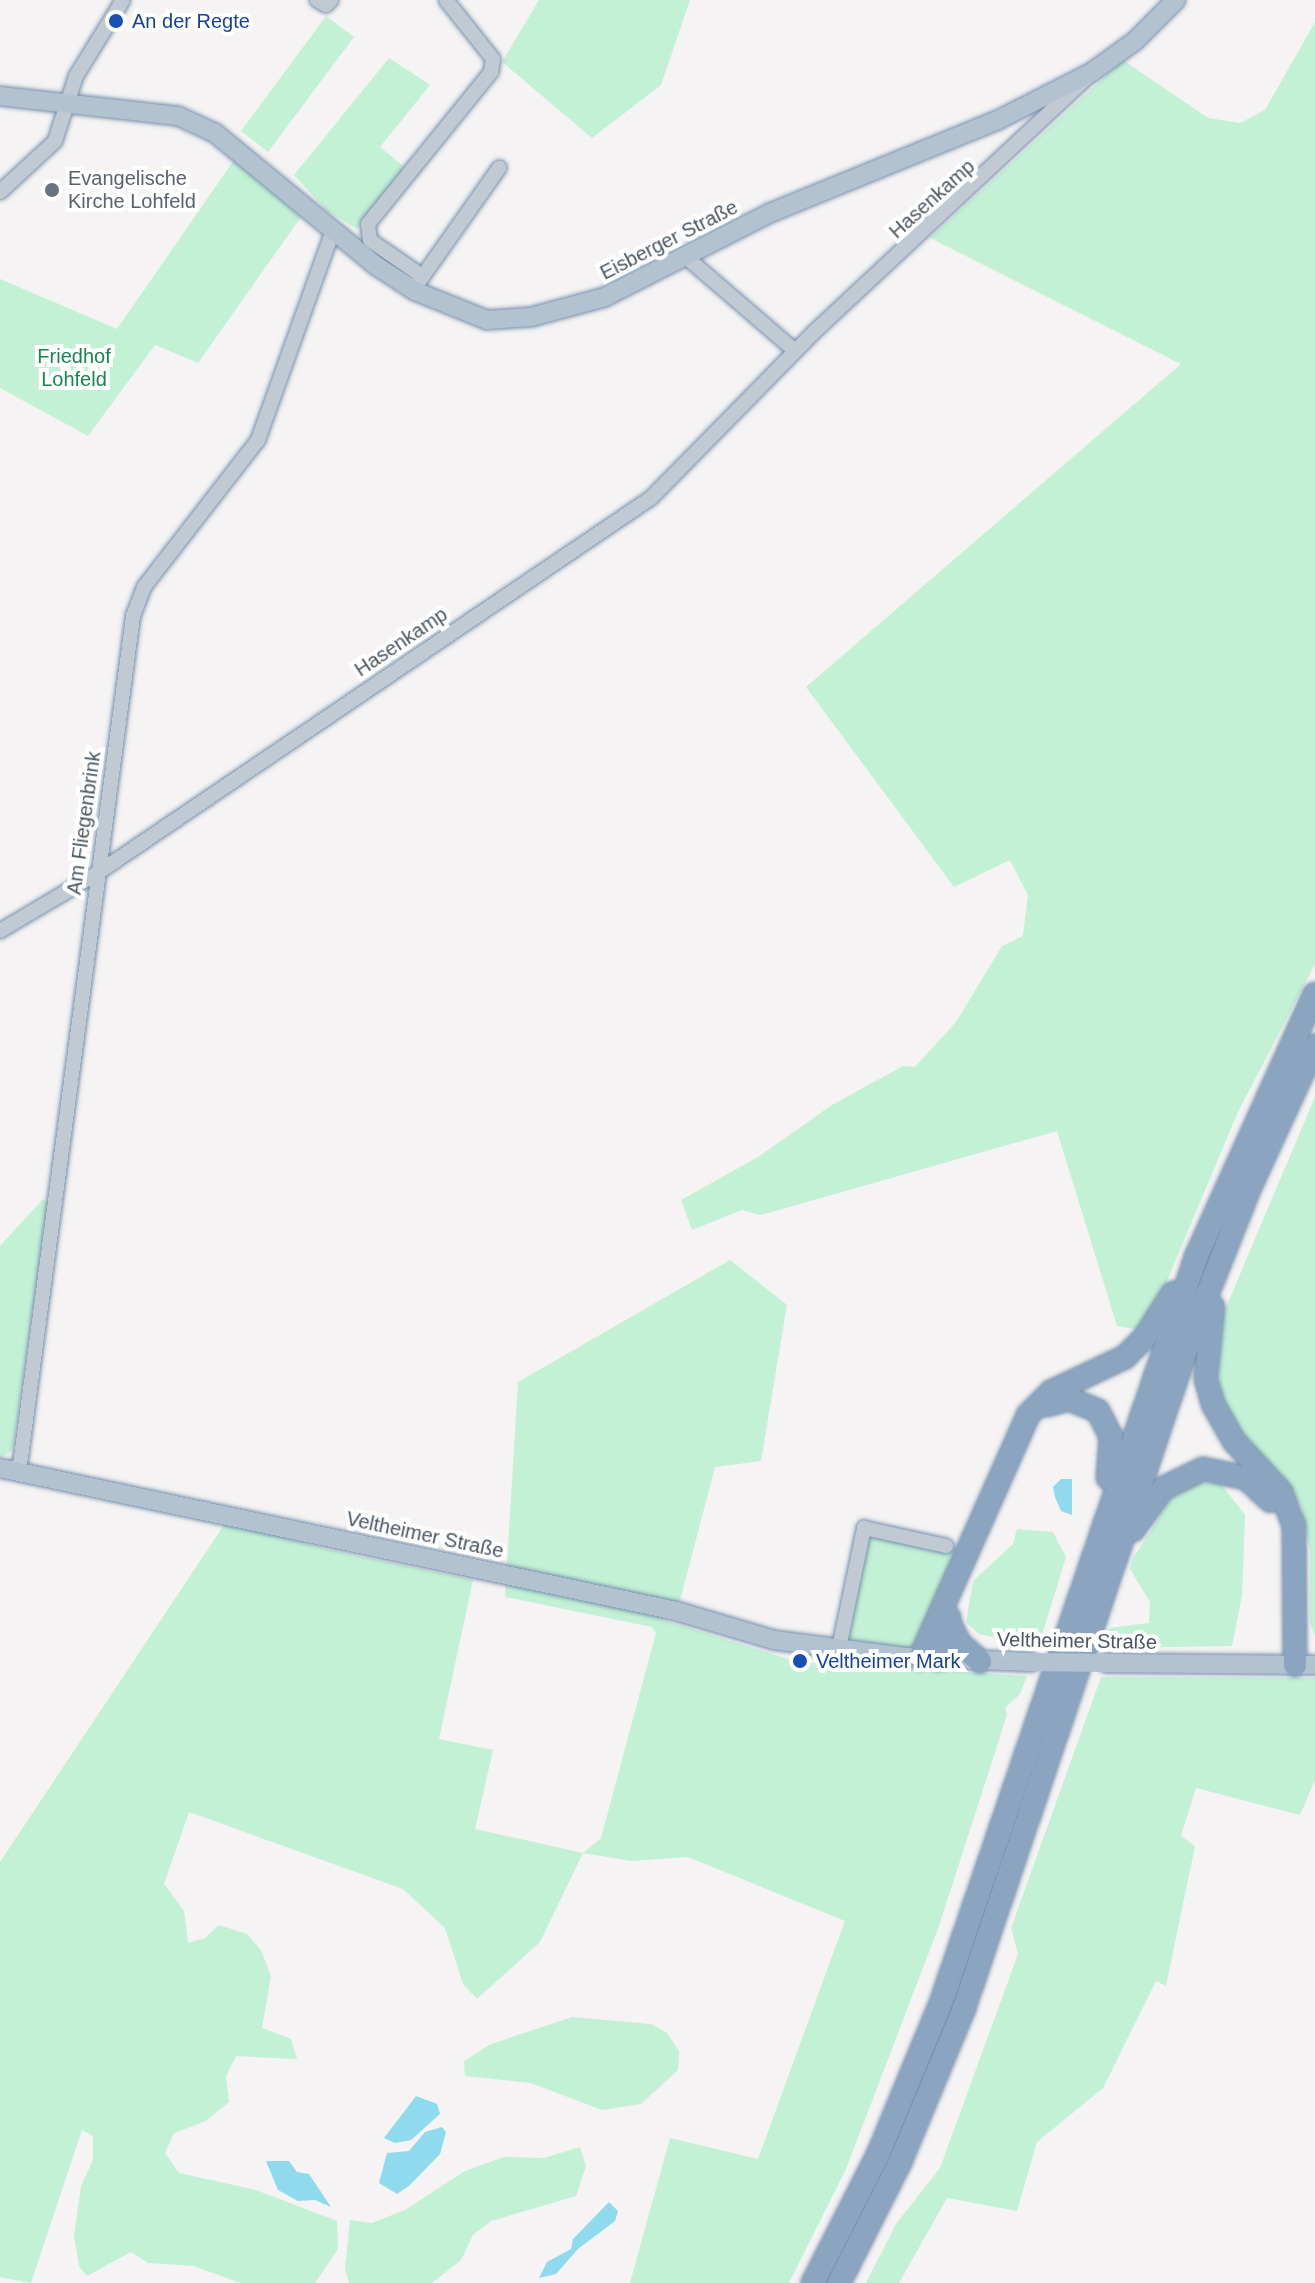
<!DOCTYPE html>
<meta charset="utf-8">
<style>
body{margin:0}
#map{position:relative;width:1315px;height:2283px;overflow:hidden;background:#f5f3f3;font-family:Helvetica,sans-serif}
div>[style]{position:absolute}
.green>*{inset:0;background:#c3f1d5}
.water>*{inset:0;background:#90daee}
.roads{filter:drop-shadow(0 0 2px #7690ad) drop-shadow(0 0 2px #7690ad)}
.minor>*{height:14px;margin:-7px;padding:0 7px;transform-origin:7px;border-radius:7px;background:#c1cad2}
.major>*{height:18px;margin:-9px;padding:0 9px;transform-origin:9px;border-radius:9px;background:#b3c2d1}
.highway>*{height:22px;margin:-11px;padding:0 11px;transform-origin:11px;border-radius:11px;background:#8ba5c1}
.major-bridge>*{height:18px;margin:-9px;padding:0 9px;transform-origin:9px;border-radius:9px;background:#b3c2d1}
.dots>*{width:22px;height:22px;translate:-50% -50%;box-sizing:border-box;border:4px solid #fff;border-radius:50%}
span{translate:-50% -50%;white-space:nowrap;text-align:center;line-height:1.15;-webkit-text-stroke:8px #fff;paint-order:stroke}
.transit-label{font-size:20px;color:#164399}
.left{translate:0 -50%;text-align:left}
.worship-label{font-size:20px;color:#5b616d}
.street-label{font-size:20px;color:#4a5661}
.park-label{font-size:20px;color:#17864f}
</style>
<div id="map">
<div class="green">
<i style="clip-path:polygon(539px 0,690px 0,661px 85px,592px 138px,502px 62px)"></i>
<i style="clip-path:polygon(326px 16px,354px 37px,268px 152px,241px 131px)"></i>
<i style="clip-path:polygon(1315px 22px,1315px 964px,1238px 1112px,1161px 1295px,1141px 1330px,1117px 1326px,1057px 1131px,761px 1215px,742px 1210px,692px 1230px,681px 1200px,758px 1157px,832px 1105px,903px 1066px,915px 1067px,956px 1022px,1002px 946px,1023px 936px,1028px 895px,1010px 860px,954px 887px,806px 687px,1181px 364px,930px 238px,1123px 60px,1208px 118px,1240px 123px,1265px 110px)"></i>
<i style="clip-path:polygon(389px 58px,430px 85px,380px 147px,407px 169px,357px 229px,326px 210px,294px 175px)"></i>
<i style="clip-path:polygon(234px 160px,301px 217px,198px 363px,155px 345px,88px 436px,0 388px,0 279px,117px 329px)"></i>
<i style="clip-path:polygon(1315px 1097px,1315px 1636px,1310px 1623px,1310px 1550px,1301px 1506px,1289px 1485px,1240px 1436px,1223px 1402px,1219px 1374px,1224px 1312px)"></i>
<i style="clip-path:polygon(43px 1199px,48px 1203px,13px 1450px,0 1458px,0 1246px)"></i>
<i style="clip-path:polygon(730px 1260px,787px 1305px,761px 1461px,715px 1467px,680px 1601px,663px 1620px,798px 1662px,1027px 1676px,1020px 1694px,1005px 1708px,1007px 1715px,939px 1926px,846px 2169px,789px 2283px,630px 2283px,670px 2138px,758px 2159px,845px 1921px,688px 1857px,632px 1861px,583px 1853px,540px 1942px,477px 1999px,463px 1984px,445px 1928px,403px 1889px,189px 1812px,164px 1884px,184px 1911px,188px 1943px,205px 1938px,219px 1925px,247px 1934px,261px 1950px,271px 1976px,262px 2028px,291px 2039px,297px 2059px,236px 2056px,226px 2076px,229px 2102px,206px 2121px,174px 2133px,165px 2153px,179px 2173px,256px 2190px,337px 2221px,338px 2249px,315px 2283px,241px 2283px,193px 2266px,148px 2263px,131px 2252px,87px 2276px,79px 2266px,74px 2236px,81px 2186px,93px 2160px,93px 2136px,82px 2130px,31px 2283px,0 2277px,0 1862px,224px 1525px,232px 1522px,321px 1548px,473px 1580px,439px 1739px,493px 1750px,475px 1829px,583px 1853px,601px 1838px,656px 1633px,652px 1627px,505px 1597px,518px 1382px)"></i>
<i style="clip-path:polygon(1197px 1483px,1221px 1484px,1245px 1515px,1242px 1596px,1232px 1646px,1109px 1648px,1104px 1644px,1109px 1628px,1149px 1623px,1150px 1602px,1130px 1569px,1133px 1558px,1172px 1498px)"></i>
<i style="clip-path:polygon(1017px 1529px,1053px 1532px,1066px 1557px,1042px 1635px,1029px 1645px,979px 1634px,966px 1622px,973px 1581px,1013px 1544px)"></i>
<i style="clip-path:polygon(872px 1532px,963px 1551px,916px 1645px,908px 1648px,853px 1644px,845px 1634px,862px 1542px)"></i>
<i style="clip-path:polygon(1101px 1677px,1315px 1678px,1315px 1780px,1300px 1815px,1196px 1788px,1181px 1836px,1195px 1846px,1166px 1986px,1156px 1981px,1103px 2088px,1037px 2142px,1017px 2211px,947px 2198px,899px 2283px,866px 2283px,896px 2224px,940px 2168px,1018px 1954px,1011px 1928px)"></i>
<i style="clip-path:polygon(572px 2017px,651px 2024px,667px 2033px,679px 2051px,678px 2070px,641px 2104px,602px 2110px,531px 2083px,465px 2076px,464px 2061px,491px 2044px)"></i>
<i style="clip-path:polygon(580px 2147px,586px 2166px,576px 2196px,491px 2221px,473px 2235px,461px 2260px,432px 2283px,349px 2283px,345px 2268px,350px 2220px,372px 2223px,405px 2210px,465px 2171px,504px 2157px,544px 2158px)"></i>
</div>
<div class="water">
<i style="clip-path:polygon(1061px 1479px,1072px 1479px,1072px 1515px,1061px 1511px,1055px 1497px,1053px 1487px)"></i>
<i style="clip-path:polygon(416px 2096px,437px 2104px,440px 2114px,411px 2140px,395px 2143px,384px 2138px)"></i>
<i style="clip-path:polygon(442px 2127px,446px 2132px,440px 2154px,409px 2186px,397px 2194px,379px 2183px,387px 2153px,409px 2151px,425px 2132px)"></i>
<i style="clip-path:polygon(266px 2161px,289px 2161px,297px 2172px,309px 2174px,331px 2207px,315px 2200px,298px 2201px,278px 2190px)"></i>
<i style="clip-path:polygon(609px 2202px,618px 2211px,615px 2221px,578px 2249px,556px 2274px,539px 2278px,547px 2262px,571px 2249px,573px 2239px)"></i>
</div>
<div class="roads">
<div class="minor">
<i style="left:317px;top:0;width:10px;rotate:29deg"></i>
<i style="left:326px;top:5px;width:7px;rotate:-45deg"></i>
<i style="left:0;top:192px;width:75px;rotate:-42.8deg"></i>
<i style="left:55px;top:141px;width:68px;rotate:-72.1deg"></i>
<i style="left:76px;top:76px;width:89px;rotate:-58.3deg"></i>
<i style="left:685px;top:256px;width:145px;rotate:40.8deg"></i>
<i style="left:422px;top:276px;width:63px;rotate:-145.3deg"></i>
<i style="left:370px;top:240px;width:16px;rotate:-97deg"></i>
<i style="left:368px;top:224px;width:196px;rotate:-51deg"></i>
<i style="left:491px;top:72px;width:13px;rotate:-81deg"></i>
<i style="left:493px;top:59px;width:75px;rotate:-128.5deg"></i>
<i style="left:418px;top:283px;width:141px;rotate:-54.8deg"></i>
<i style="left:0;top:931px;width:112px;rotate:-30.7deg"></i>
<i style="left:96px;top:874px;width:670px;rotate:-34.12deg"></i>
<i style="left:651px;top:498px;width:234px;rotate:-45.5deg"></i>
<i style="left:815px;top:331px;width:376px;rotate:-43deg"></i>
<i style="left:19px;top:1472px;width:864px;rotate:-82.41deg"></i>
<i style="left:133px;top:616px;width:31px;rotate:-69deg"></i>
<i style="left:144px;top:587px;width:186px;rotate:-52.2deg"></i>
<i style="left:258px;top:440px;width:222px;rotate:-70.3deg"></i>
<i style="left:839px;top:1648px;width:123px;rotate:-78.2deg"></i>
<i style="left:864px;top:1528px;width:84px;rotate:12.4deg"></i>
</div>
<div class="major">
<i style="left:0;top:96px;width:179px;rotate:6.4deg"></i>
<i style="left:178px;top:116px;width:41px;rotate:24.7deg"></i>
<i style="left:215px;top:133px;width:207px;rotate:39.5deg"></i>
<i style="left:375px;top:265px;width:48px;rotate:33deg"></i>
<i style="left:415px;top:291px;width:78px;rotate:21.9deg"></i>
<i style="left:487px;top:320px;width:44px;rotate:-3.9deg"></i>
<i style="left:531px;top:317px;width:77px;rotate:-15.1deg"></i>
<i style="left:605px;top:297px;width:185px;rotate:-27deg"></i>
<i style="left:770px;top:213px;width:244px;rotate:-22.2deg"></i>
<i style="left:996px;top:121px;width:108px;rotate:-27deg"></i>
<i style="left:1092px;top:72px;width:53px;rotate:-35.8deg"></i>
<i style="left:1135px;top:41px;width:58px;rotate:-45deg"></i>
<i style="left:0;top:1468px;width:691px;rotate:11.94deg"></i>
<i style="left:676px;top:1611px;width:102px;rotate:16.5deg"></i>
<i style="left:774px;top:1640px;width:132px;rotate:7.4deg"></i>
<i style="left:905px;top:1657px;width:126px;rotate:2.3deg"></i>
<i style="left:1106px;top:1663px;width:209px;rotate:0.5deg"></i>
</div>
<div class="highway">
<i style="left:1213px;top:1307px;width:72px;rotate:95.6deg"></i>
<i style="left:1206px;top:1379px;width:26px;rotate:74deg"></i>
<i style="left:1213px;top:1404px;width:43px;rotate:60.4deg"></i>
<i style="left:1234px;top:1441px;width:69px;rotate:47.3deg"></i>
<i style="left:1281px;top:1492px;width:36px;rotate:69deg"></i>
<i style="left:1294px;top:1526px;width:139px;rotate:89.6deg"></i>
<i style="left:1046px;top:1405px;width:24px;rotate:-15deg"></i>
<i style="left:1069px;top:1399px;width:31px;rotate:22deg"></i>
<i style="left:1098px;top:1411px;width:28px;rotate:63deg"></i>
<i style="left:1111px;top:1436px;width:42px;rotate:94.1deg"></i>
<i style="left:1133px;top:1530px;width:52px;rotate:-53.6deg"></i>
<i style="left:1164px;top:1488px;width:43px;rotate:-26deg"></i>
<i style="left:1203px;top:1469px;width:44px;rotate:11.8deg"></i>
<i style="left:1246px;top:1478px;width:33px;rotate:43deg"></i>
<i style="left:948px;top:1620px;width:25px;rotate:64deg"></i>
<i style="left:959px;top:1643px;width:28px;rotate:41deg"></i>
<i style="left:920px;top:1658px;width:266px;rotate:-66deg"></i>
<i style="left:1028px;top:1415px;width:33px;rotate:-45deg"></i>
<i style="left:1051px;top:1392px;width:82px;rotate:-25.3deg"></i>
<i style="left:1125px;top:1357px;width:28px;rotate:-45deg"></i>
<i style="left:1145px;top:1337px;width:52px;rotate:-57.5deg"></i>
<i style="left:939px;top:1659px;width:43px;rotate:-76.6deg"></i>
<i style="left:813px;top:2283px;width:144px;rotate:-63.1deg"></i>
<i style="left:878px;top:2155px;width:165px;rotate:-67.5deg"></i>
<i style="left:941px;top:2003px;width:791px;rotate:-71.11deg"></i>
<i style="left:1197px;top:1255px;width:286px;rotate:-65.7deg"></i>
<i style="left:839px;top:2283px;width:136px;rotate:-63.2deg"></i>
<i style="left:900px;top:2162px;width:167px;rotate:-67.4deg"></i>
<i style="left:964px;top:2008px;width:710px;rotate:-71.36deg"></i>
<i style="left:1191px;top:1335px;width:159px;rotate:-68.3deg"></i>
<i style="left:1250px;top:1187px;width:155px;rotate:-65.3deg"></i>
</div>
</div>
<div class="major-bridge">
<i style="left:1031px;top:1662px;width:75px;rotate:0.8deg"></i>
</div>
<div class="dots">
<i style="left:116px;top:21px;background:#1a4fb4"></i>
<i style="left:52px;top:190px;background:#6b7280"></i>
<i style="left:800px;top:1661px;background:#1a4fb4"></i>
</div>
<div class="transit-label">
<span class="left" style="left:132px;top:21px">An der Regte</span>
<span class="left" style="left:816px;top:1661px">Veltheimer Mark</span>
</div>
<div class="worship-label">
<span class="left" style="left:68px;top:190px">Evangelische<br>Kirche Lohfeld</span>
</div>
<div class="street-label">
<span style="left:932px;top:199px;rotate:-42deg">Hasenkamp</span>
<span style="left:669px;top:240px;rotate:-27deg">Eisberger Straße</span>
<span style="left:401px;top:642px;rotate:-34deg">Hasenkamp</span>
<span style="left:84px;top:823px;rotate:-82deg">Am Fliegenbrink</span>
<span style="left:425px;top:1535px;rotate:12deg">Veltheimer Straße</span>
<span style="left:1077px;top:1641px;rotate:1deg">Veltheimer Straße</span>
</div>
<div class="park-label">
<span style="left:74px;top:368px">Friedhof<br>Lohfeld</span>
</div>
</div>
